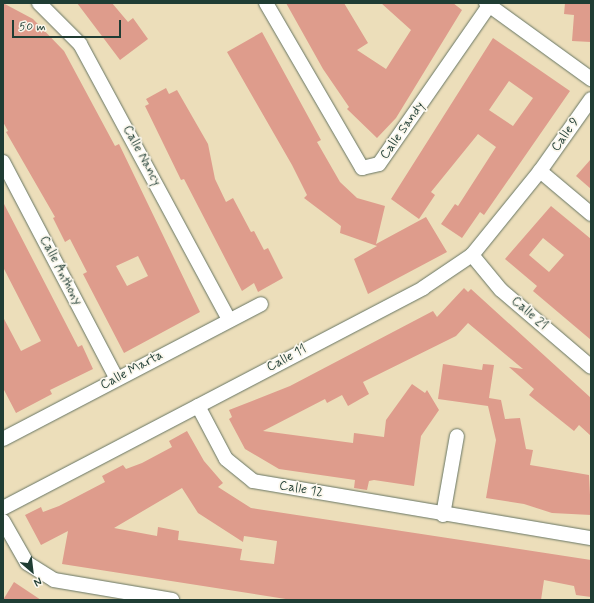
<!DOCTYPE html>
<style>
body{margin:0}
#map{position:relative;width:594px;height:603px;overflow:hidden;background:#ecdeba;font-family:Mynerve,sans-serif}
div>[style]{position:absolute}
.building>*{inset:0;background:#de9c8c}
.roads{filter:drop-shadow(0 0 1px #677563) drop-shadow(0 0 1px #677563)}
.minor>*{height:14px;margin:-7px;padding:0 7px;transform-origin:7px;border-radius:7px;background:#fff}
span{translate:-50% -50%;white-space:nowrap;text-align:center;line-height:1.15;-webkit-text-stroke:3.5px #fbf7ec;paint-order:stroke}
.street-label{font-size:13px;color:#1f3d34}
.frame{position:absolute;inset:0;border:4px solid #1f3d34;pointer-events:none}
.north{position:absolute;left:12px;top:551px;width:40px;height:40px;-webkit-text-stroke:3px #fbf7ec;paint-order:stroke;rotate:152deg;font-size:11px;font-weight:700;line-height:16px;text-align:center;color:#1f3d34}
.north::after{content:'';display:block;margin:auto;width:14px;height:18px;background:#1f3d34;clip-path:polygon(50% 0,100% 100%,50% 72%,0 100%)}
.scale{position:absolute;left:12px;top:20px;width:109px;height:18px;box-sizing:border-box;border:2px solid #1f3d34;border-top:0;padding-left:5px;font-size:12px;line-height:14px;white-space:nowrap;color:#1f3d34;-webkit-text-stroke:3px #fbf7ec;paint-order:stroke}
</style>
<div id="map">
<div class="building">
<i style="clip-path:polygon(evenodd,3px 3px,33px 19px,64px 51px,115px 146px,119px 144px,200px 312px,124px 353px,83px 274px,87px 272px,70px 239px,65px 242px,53px 218px,55px 217px,6px 132px,8px 131px,3px 122px,3px 3px,138px 256px,148px 276px,127px 286px,116px 266px,138px 256px)"></i>
<i style="clip-path:polygon(77px 3px,112px 3px,128px 22px,133px 18px,148px 39px,120px 60px)"></i>
<i style="clip-path:polygon(286px 3px,344px 3px,368px 43px,357px 50px,386px 69px,411px 30px,381px 3px,453px 3px,462px 10px,396px 118px,377px 138px,347px 109px,349px 107px,323px 69px)"></i>
<i style="clip-path:polygon(565px 3px,591px 3px,591px 42px,572px 41px,574px 15px,564px 14px)"></i>
<i style="clip-path:polygon(262px 32px,321px 140px,317px 142px,340px 182px,357px 198px,385px 206px,376px 244px,426px 217px,447px 252px,368px 294px,354px 259px,377px 246px,340px 233px,341px 226px,304px 198px,307px 195px,292px 165px,227px 52px)"></i>
<i style="clip-path:polygon(evenodd,493px 38px,570px 91px,484px 215px,480px 212px,462px 238px,441px 224px,455px 204px,458px 206px,496px 147px,478px 134px,431px 192px,435px 195px,419px 219px,391px 199px,493px 38px,509px 81px,533px 98px,513px 126px,489px 110px,509px 81px)"></i>
<i style="clip-path:polygon(166px 88px,169px 94px,177px 90px,208px 144px,215px 179px,226px 202px,233px 198px,251px 232px,254px 231px,264px 250px,268px 248px,283px 278px,258px 292px,254px 283px,242px 291px,184px 179px,181px 180px,145px 106px,149px 104px,146px 99px)"></i>
<i style="clip-path:polygon(591px 159px,591px 189px,576px 176px)"></i>
<i style="clip-path:polygon(3px 202px,78px 347px,82px 345px,93px 369px,50px 390px,52px 394px,16px 413px,3px 388px,3px 317px,21px 351px,41px 341px,3px 267px)"></i>
<i style="clip-path:polygon(evenodd,551px 206px,591px 239px,591px 340px,533px 291px,537px 286px,505px 259px,551px 206px,543px 238px,564px 255px,549px 272px,529px 255px,543px 238px)"></i>
<i style="clip-path:polygon(464px 288px,468px 292px,471px 289px,591px 398px,591px 436px,579px 425px,574px 431px,529px 395px,534px 389px,509px 367px,523px 369px,468px 323px,456px 336px,363px 382px,369px 394px,348px 406px,342px 395px,327px 403px,325px 399px,263px 431px,353px 443px,354px 433px,384px 437px,386px 420px,412px 384px,425px 393px,427px 390px,439px 410px,421px 436px,414px 486px,374px 480px,369px 481px,367px 490px,354px 488px,355px 480px,279px 469px,245px 449px,229px 419px,232px 417px,229px 410px,290px 386px,433px 311px,437px 317px)"></i>
<i style="clip-path:polygon(443px 364px,482px 370px,483px 364px,494px 365px,489px 398px,501px 400px,505px 419px,520px 418px,526px 449px,533px 450px,530px 465px,589px 475px,591px 515px,552px 513px,524px 504px,486px 498px,496px 440px,488px 406px,438px 399px)"></i>
<i style="clip-path:polygon(evenodd,187px 431px,204px 461px,223px 483px,218px 487px,251px 508px,591px 560px,591px 597px,576px 595px,574px 586px,544px 580px,541px 600px,292px 600px,62px 564px,68px 531px,41px 545px,25px 515px,41px 507px,43px 512px,59px 506px,105px 482px,102px 476px,123px 465px,126px 469px,142px 463px,172px 447px,169px 441px,187px 431px,182px 488px,198px 513px,243px 542px,244px 536px,277px 541px,274px 564px,240px 560px,242px 549px,178px 540px,179px 531px,158px 527px,157px 536px,114px 528px,182px 488px)"></i>
<i style="clip-path:polygon(14px 582px,41px 600px,3px 600px)"></i>
</div>
<div class="roads">
<div class="minor">
<i style="left:39px;top:3px;width:58px;rotate:45deg"></i>
<i style="left:80px;top:44px;width:314px;rotate:61.6deg"></i>
<i style="left:266px;top:3px;width:191px;rotate:59.8deg"></i>
<i style="left:362px;top:168px;width:17px;rotate:-13deg"></i>
<i style="left:379px;top:164px;width:196px;rotate:-55.2deg"></i>
<i style="left:486px;top:3px;width:130px;rotate:35.9deg"></i>
<i style="left:3px;top:162px;width:245px;rotate:62.3deg"></i>
<i style="left:540px;top:171px;width:67px;rotate:40.1deg"></i>
<i style="left:472px;top:255px;width:45px;rotate:50.4deg"></i>
<i style="left:501px;top:290px;width:118px;rotate:40.5deg"></i>
<i style="left:198px;top:406px;width:60px;rotate:62.2deg"></i>
<i style="left:226px;top:459px;width:35px;rotate:39deg"></i>
<i style="left:253px;top:481px;width:343px;rotate:9.6deg"></i>
<i style="left:3px;top:439px;width:291px;rotate:-27.6deg"></i>
<i style="left:3px;top:508px;width:474px;rotate:-27.6deg"></i>
<i style="left:423px;top:288px;width:59px;rotate:-34deg"></i>
<i style="left:472px;top:255px;width:108px;rotate:-51deg"></i>
<i style="left:540px;top:171px;width:88px;rotate:-54.7deg"></i>
<i style="left:443px;top:515px;width:80px;rotate:-80deg"></i>
<i style="left:3px;top:521px;width:48px;rotate:60.3deg"></i>
<i style="left:27px;top:563px;width:32px;rotate:32deg"></i>
<i style="left:54px;top:580px;width:120px;rotate:9.6deg"></i>
</div>
</div>
<div class="street-label">
<span style="left:403px;top:131px;rotate:-55deg">Calle Sandy</span>
<span style="left:566px;top:135px;rotate:-55deg">Calle 9</span>
<span style="left:141px;top:156px;rotate:62deg">Calle Nancy</span>
<span style="left:60px;top:271px;rotate:62deg">Calle Anthony</span>
<span style="left:529px;top:314px;rotate:41deg">Calle 21</span>
<span style="left:287px;top:359px;rotate:-28deg">Calle 11</span>
<span style="left:132px;top:371px;rotate:-28deg">Calle Marta</span>
<span style="left:301px;top:490px;rotate:10deg">Calle 12</span>
</div>
<div class="frame"></div>
<div class="north">N</div>
<div class="scale">50 m</div>
</div>
